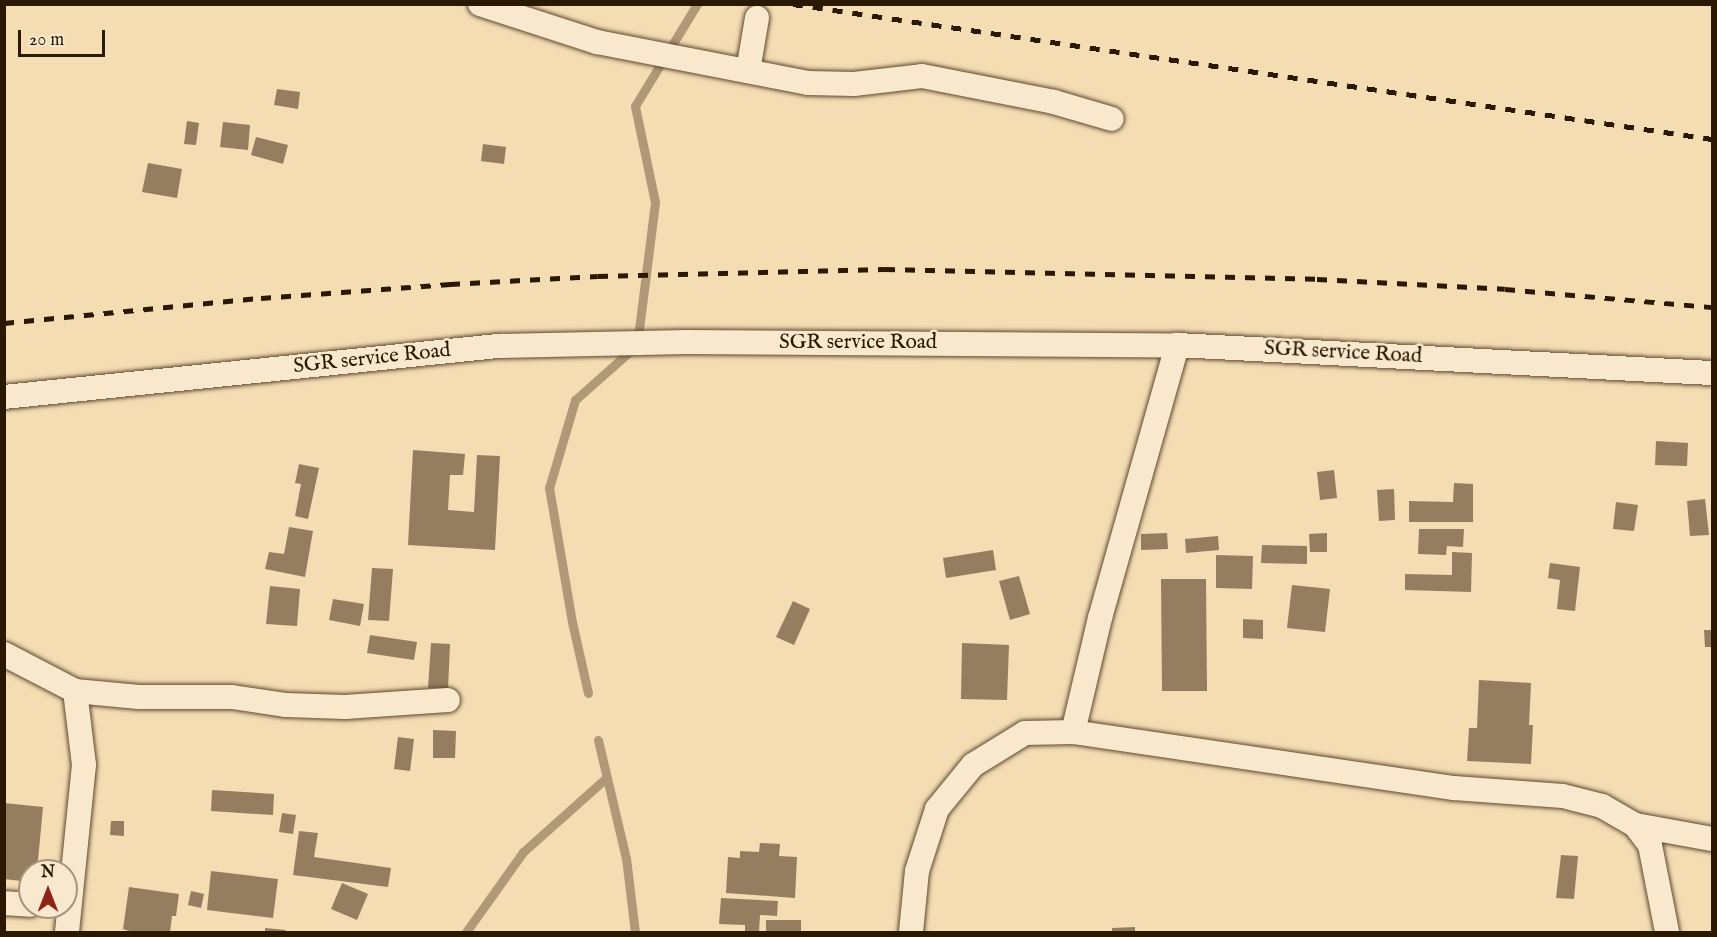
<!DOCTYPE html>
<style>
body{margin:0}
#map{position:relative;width:1717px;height:937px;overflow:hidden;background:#f4dcb3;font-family:"IM FELL English",serif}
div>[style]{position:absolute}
.stream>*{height:9px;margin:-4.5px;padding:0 4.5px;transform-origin:4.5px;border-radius:4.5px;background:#b09977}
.building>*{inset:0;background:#947e5f}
.roads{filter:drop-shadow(0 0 2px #5d492f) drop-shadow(0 0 2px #5d492f)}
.street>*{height:24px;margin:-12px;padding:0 12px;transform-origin:12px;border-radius:12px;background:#f8e8ce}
.rail>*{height:4.5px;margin-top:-2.25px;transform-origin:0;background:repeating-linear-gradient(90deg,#2b1803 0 10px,transparent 0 20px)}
span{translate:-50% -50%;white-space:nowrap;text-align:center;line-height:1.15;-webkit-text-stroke:5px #f8e8ce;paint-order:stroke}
.street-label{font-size:21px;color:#2b1803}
.frame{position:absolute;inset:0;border:6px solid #2b1803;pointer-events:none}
.north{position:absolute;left:18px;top:859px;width:60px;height:60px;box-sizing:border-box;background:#f8e8ce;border:2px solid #a6957d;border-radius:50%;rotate:0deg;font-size:16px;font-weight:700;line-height:24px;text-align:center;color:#2b1803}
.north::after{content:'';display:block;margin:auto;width:21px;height:27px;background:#8f2418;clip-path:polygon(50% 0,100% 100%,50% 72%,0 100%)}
.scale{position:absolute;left:18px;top:30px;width:87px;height:27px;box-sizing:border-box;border:3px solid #2b1803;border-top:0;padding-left:8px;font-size:18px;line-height:21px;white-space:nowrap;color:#2b1803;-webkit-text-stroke:4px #f8e8ce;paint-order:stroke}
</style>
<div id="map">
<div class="stream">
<i style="left:588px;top:693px;width:73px;rotate:-102.7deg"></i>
<i style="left:572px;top:622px;width:136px;rotate:-99.7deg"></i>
<i style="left:549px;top:488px;width:92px;rotate:-73.5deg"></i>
<i style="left:575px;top:400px;width:83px;rotate:-41.6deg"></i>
<i style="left:637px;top:345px;width:144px;rotate:-82.8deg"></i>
<i style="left:655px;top:202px;width:98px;rotate:-101.8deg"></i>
<i style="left:635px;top:106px;width:119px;rotate:-58.7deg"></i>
<i style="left:598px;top:740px;width:121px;rotate:76.7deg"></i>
<i style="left:626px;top:858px;width:75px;rotate:83.1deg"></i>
<i style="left:466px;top:932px;width:98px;rotate:-54.5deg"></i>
<i style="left:523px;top:852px;width:111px;rotate:-41.7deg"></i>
</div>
<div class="building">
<i style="clip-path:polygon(277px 89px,300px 92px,298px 109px,274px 105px)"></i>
<i style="clip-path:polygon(187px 121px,199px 123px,196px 145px,184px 144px)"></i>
<i style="clip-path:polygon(223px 122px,250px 125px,248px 150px,220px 147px)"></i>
<i style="clip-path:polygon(256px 137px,288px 145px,283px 164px,251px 155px)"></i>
<i style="clip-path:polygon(483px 144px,506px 147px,504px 164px,481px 161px)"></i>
<i style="clip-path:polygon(148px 163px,182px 169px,177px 198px,142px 192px)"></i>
<i style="clip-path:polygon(1656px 441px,1688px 443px,1687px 466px,1655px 465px)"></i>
<i style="clip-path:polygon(413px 450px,465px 454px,463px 475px,450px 475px,448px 510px,474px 512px,477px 455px,500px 456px,495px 550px,408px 545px)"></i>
<i style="clip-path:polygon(299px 464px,319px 468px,308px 519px,295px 516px,301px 484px,295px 483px)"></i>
<i style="clip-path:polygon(1334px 470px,1337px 498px,1320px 500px,1317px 472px)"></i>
<i style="clip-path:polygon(1454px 483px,1473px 484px,1473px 522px,1409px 522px,1409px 501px,1453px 502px)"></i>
<i style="clip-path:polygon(1394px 489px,1395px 520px,1379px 521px,1377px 490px)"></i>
<i style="clip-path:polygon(1705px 499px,1709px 535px,1690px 536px,1687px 501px)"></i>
<i style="clip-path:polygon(1616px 502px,1638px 505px,1634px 531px,1613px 529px)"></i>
<i style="clip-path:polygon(289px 527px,313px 531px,305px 577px,265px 569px,269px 552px,284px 554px)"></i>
<i style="clip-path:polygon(1419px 529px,1464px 529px,1463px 547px,1447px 546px,1446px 555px,1418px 554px)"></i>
<i style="clip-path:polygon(1167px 533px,1168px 549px,1141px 550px,1141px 534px)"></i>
<i style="clip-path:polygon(1327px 533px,1327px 552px,1310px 552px,1309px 534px)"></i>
<i style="clip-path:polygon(1218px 536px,1219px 550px,1186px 553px,1185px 539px)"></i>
<i style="clip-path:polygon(1262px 545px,1307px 546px,1307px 564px,1261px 563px)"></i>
<i style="clip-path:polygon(993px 550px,996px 570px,946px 578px,943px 558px)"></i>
<i style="clip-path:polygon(1452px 552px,1472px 553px,1471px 592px,1405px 590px,1405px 574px,1452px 575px)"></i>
<i style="clip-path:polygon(1216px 555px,1253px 556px,1252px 589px,1216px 588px)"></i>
<i style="clip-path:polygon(1550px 563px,1580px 567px,1575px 611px,1557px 609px,1560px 580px,1548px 578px)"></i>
<i style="clip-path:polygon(372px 568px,393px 569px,389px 621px,368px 620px)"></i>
<i style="clip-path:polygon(1019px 576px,1030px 614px,1010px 620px,999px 581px)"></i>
<i style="clip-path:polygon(1161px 579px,1206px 579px,1207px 691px,1162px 691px)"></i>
<i style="clip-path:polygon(1292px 585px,1330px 589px,1325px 632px,1287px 628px)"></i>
<i style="clip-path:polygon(270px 586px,300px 589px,297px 626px,266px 624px)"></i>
<i style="clip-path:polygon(333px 599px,364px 604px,360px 626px,329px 620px)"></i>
<i style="clip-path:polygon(793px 601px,810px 609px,794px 645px,776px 637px)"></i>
<i style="clip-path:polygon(1243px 619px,1263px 620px,1263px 639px,1243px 638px)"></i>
<i style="clip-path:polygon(1704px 630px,1712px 630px,1712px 647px,1705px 647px)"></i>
<i style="clip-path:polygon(370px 635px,417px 642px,414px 660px,367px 653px)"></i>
<i style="clip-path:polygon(431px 643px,450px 644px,448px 689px,428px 688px)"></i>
<i style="clip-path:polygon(962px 643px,1009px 645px,1007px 700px,961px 699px)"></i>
<i style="clip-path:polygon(1479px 680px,1531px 683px,1529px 725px,1533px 725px,1531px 764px,1467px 761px,1469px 728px,1477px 728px)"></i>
<i style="clip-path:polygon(433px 730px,456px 731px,455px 758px,433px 758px)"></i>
<i style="clip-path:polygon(398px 737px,414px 739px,410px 771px,394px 769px)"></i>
<i style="clip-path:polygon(212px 790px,274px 794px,273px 815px,211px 811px)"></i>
<i style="clip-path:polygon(4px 803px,43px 807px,37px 871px,30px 871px,30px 882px,4px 879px)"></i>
<i style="clip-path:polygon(282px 813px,296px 815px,293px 834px,279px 832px)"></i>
<i style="clip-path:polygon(111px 821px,124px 821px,124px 836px,110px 835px)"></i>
<i style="clip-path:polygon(299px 831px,318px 833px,314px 857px,391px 868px,388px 887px,293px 875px)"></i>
<i style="clip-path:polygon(760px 843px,780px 844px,779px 856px,797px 857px,795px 898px,726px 893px,728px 857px,740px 858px,740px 851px,759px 852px)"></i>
<i style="clip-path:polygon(1561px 855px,1578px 856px,1574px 899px,1556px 898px)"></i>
<i style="clip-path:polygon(211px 871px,278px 879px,273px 918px,207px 910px)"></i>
<i style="clip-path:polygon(342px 883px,368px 894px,357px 920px,331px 909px)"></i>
<i style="clip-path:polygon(129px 887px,179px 894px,176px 916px,172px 916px,170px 932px,132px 932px,123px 929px)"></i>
<i style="clip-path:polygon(191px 891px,204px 894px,201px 908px,188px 905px)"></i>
<i style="clip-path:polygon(721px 898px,778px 901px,777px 916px,760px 915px,759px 932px,745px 932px,745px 925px,719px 924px)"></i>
<i style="clip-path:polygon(766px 920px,801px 920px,801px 932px,766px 932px)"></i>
<i style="clip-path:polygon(1135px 927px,1135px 932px,1112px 932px,1112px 928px)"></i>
<i style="clip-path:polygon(265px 928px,286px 930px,285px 932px,265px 932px)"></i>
</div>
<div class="roads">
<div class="street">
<i style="left:480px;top:4px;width:123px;rotate:18deg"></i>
<i style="left:597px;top:42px;width:215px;rotate:11deg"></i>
<i style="left:808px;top:83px;width:46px;rotate:1.2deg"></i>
<i style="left:854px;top:84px;width:68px;rotate:-6.7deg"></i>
<i style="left:922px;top:76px;width:135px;rotate:11.1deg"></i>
<i style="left:1054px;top:102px;width:60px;rotate:16.3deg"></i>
<i style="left:748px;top:71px;width:54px;rotate:-80.4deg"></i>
<i style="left:4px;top:397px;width:499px;rotate:-5.9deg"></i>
<i style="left:500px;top:346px;width:187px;rotate:-1.2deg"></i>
<i style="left:687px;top:342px;width:490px;rotate:0.4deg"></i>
<i style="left:1177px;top:345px;width:536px;rotate:3deg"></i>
<i style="left:4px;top:654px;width:80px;rotate:27.5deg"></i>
<i style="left:75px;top:691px;width:64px;rotate:5.4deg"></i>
<i style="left:139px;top:697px;width:93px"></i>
<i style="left:232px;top:697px;width:55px;rotate:8.4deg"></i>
<i style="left:286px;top:705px;width:59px;rotate:1.9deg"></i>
<i style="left:345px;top:707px;width:103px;rotate:-3.9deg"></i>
<i style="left:1073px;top:732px;width:117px;rotate:-76.7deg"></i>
<i style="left:1100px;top:618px;width:284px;rotate:-74.2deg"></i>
<i style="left:1635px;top:825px;width:78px;rotate:10.3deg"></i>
<i style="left:4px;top:903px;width:26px;rotate:4deg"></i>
<i style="left:67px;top:932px;width:168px;rotate:-84.2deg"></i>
<i style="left:84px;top:765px;width:75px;rotate:-96.9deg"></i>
<i style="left:911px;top:932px;width:61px;rotate:-84.4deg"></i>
<i style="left:917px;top:871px;width:65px;rotate:-72.1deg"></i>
<i style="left:937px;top:809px;width:57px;rotate:-50.7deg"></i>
<i style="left:973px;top:765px;width:61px;rotate:-31.6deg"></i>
<i style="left:1025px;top:733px;width:48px;rotate:-1.2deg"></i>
<i style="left:1073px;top:732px;width:385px;rotate:8.4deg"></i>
<i style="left:1454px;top:788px;width:109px;rotate:4.2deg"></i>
<i style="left:1563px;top:796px;width:40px;rotate:14.4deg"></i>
<i style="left:1602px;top:806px;width:38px;rotate:30deg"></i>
<i style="left:1635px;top:825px;width:25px;rotate:53deg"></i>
<i style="left:1650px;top:845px;width:89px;rotate:78.9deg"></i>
</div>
</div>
<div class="rail">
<i style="left:793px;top:4px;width:929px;rotate:8.36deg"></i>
<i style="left:4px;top:323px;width:258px;rotate:-5.6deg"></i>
<i style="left:261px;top:298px;width:190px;rotate:-4.2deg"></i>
<i style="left:450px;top:284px;width:148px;rotate:-3.1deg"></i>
<i style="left:598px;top:276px;width:287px;rotate:-1.4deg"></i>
<i style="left:885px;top:269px;width:432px;rotate:1.3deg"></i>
<i style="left:1317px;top:279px;width:188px;rotate:3deg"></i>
<i style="left:1505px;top:289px;width:208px;rotate:5deg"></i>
</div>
<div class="street-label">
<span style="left:858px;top:343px">SGR service Road</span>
<span style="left:1343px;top:353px;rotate:3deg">SGR service Road</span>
<span style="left:372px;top:359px;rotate:-6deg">SGR service Road</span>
</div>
<div class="frame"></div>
<div class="north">N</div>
<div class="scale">20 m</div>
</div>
